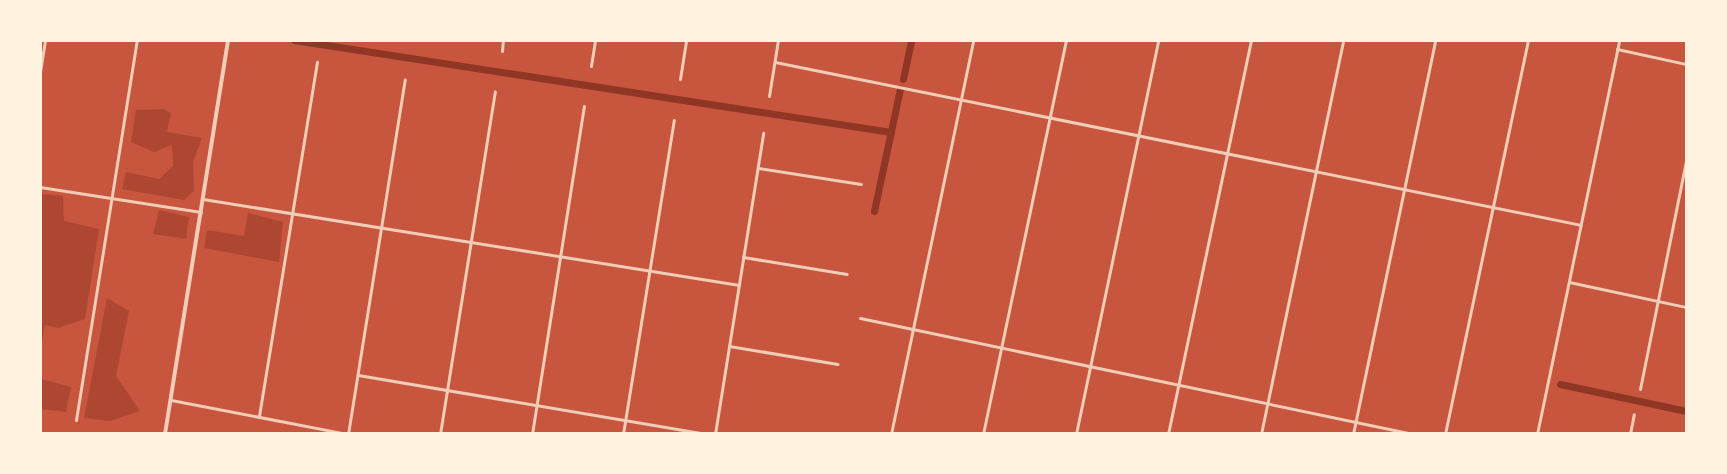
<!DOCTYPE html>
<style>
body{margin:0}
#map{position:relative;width:1727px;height:474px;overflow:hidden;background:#c8553d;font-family:Spectral,serif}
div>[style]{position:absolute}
.green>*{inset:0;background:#ae4732}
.canal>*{height:7px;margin:-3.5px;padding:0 3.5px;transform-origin:3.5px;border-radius:3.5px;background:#8f3625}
.minor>*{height:3px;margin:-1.5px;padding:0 1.5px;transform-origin:1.5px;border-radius:1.5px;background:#f1ccb7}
.tertiary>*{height:4px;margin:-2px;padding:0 2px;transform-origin:2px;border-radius:2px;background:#f1ccb7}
span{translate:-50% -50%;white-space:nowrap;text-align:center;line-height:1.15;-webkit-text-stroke:5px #fff3e0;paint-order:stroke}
.frame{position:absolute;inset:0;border:42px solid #fff3e0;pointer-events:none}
</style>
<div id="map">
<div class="green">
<i style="clip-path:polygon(163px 109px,171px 113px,167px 132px,202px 138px,193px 162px,194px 191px,184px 200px,122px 189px,126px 172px,159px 179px,173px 166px,172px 145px,154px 152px,131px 142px,136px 110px)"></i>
<i style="clip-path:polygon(41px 194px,63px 196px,64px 221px,99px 229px,85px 319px,58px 328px,45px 325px,41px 346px)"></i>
<i style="clip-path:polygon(159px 210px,189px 217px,186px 239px,153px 234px)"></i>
<i style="clip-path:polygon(248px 213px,283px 222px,279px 262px,204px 248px,207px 230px,244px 236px)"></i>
<i style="clip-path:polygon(107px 298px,129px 311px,116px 376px,140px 411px,110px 421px,84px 418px)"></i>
<i style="clip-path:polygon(41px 379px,71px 387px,66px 412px,41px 409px)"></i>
</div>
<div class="canal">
<i style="left:294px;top:40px;width:604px;rotate:8.76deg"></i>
<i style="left:903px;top:79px;width:40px;rotate:-78deg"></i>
<i style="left:874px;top:211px;width:125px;rotate:-78deg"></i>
<i style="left:1560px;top:384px;width:129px;rotate:12.1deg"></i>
</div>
<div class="minor">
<i style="left:1617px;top:49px;width:71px;rotate:12.3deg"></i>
<i style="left:502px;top:51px;width:11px;rotate:-85deg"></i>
<i style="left:775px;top:62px;width:822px;rotate:11.43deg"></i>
<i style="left:591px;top:66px;width:26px;rotate:-81deg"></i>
<i style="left:40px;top:72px;width:32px;rotate:-81deg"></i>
<i style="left:680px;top:79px;width:39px;rotate:-81deg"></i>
<i style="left:769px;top:96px;width:57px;rotate:-80.9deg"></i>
<i style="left:758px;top:168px;width:104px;rotate:8.8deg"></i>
<i style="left:40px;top:187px;width:163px;rotate:8.8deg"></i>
<i style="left:203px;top:199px;width:543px;rotate:9.12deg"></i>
<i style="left:743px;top:257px;width:105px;rotate:9.3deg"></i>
<i style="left:1569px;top:282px;width:120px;rotate:12.1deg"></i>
<i style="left:860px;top:318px;width:565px;rotate:11.85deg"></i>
<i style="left:729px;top:346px;width:110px;rotate:9.4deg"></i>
<i style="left:358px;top:375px;width:355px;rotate:9.6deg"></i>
<i style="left:1640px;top:389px;width:233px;rotate:-78.6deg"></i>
<i style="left:171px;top:400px;width:179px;rotate:10.9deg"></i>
<i style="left:259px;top:416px;width:359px;rotate:-80.7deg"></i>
<i style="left:76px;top:420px;width:385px;rotate:-80.9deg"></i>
<i style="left:348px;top:434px;width:359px;rotate:-80.9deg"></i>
<i style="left:440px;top:434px;width:347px;rotate:-80.9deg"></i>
<i style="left:532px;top:434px;width:332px;rotate:-81deg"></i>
<i style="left:623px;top:434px;width:318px;rotate:-80.8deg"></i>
<i style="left:715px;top:434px;width:305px;rotate:-80.9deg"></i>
<i style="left:891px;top:434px;width:402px;rotate:-78.2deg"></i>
<i style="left:983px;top:434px;width:403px;rotate:-78.1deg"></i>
<i style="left:1076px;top:434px;width:402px;rotate:-78.2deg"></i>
<i style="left:1168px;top:434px;width:403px;rotate:-78.1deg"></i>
<i style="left:1261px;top:434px;width:402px;rotate:-78.2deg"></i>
<i style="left:1353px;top:434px;width:402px;rotate:-78.2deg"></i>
<i style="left:1445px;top:434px;width:403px;rotate:-78.1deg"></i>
<i style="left:1537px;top:434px;width:402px;rotate:-78.2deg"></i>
<i style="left:1630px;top:434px;width:20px;rotate:-79deg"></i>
</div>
<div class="tertiary">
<i style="left:165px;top:434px;width:399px;rotate:-80.9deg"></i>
</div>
<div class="frame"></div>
</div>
